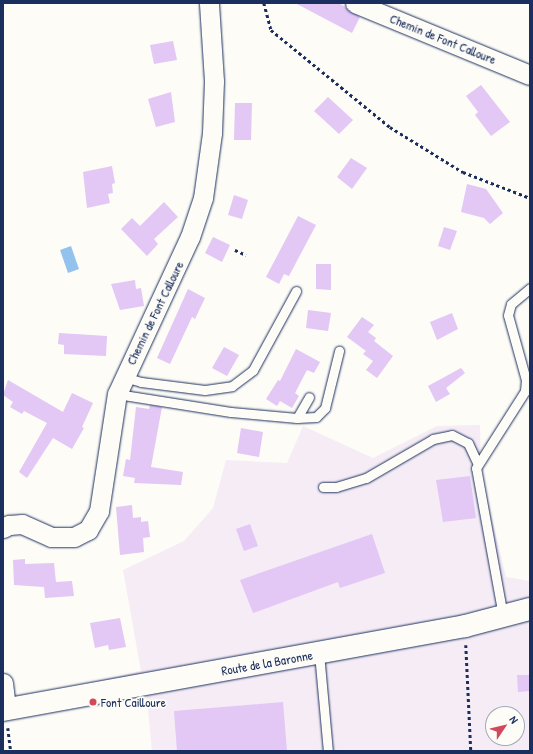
<!DOCTYPE html>
<style>
body{margin:0}
#map{position:relative;width:533px;height:754px;overflow:hidden;background:#fdfcf7;font-family:"Patrick Hand",sans-serif}
div>[style]{position:absolute}
.built>*{inset:0;background:#f5ecf6}
.water>*{inset:0;background:#94c2ee}
.building>*{inset:0;background:#e3c7f5}
.path>*{height:2.5px;margin-top:-1.25px;transform-origin:0;background:repeating-linear-gradient(90deg,#1b2f5e 0 3px,transparent 0 6px)}
.roads{filter:drop-shadow(0 0 1px #1b2f5e) drop-shadow(0 0 1px #1b2f5e)}
.lane>*{height:9px;margin:-4.5px;padding:0 4.5px;transform-origin:4.5px;border-radius:4.5px;background:#fdfcf7}
.street>*{height:19px;margin:-9.5px;padding:0 9.5px;transform-origin:9.5px;border-radius:9.5px;background:#fdfcf7}
.secondary>*{height:22px;margin:-11px;padding:0 11px;transform-origin:11px;border-radius:11px;background:#fdfcf7}
.dots>*{width:11px;height:11px;translate:-50% -50%;box-sizing:border-box;border:2px solid #fdfcf7;border-radius:50%}
span{translate:-50% -50%;white-space:nowrap;text-align:center;line-height:1.15;-webkit-text-stroke:3.5px #fdfcf7;paint-order:stroke}
.street-label{font-size:13px;color:#1b2f5e}
.poi-label{font-size:13px;color:#1b2f5e}
.left{translate:0 -50%;text-align:left}
.frame{position:absolute;inset:0;border:4px solid #1b2f5e;pointer-events:none}
.north{position:absolute;left:485px;top:706px;width:40px;height:40px;box-sizing:border-box;background:#fdfcf7;border:1px solid #a3aaba;border-radius:50%;rotate:55deg;font-size:11px;font-weight:700;line-height:16px;text-align:center;color:#1b2f5e}
.north::after{content:'';display:block;margin:auto;width:14px;height:18px;background:#d1495b;clip-path:polygon(50% 0,100% 100%,50% 72%,0 100%)}
</style>
<div id="map">
<div class="built">
<i style="clip-path:polygon(evenodd,480px 425px,481px 472px,506px 577px,530px 581px,530px 751px,152px 751px,145px 681px,3px 702px,141px 671px,123px 570px,184px 541px,213px 508px,226px 460px,287px 463px,303px 426px,373px 458px,437px 426px,480px 425px,493px 714px,517px 714px,517px 738px,493px 738px,493px 714px)"></i>
</div>
<div class="water">
<i style="clip-path:polygon(71px 246px,79px 269px,68px 273px,60px 250px)"></i>
</div>
<div class="building">
<i style="clip-path:polygon(295px 3px,339px 3px,360px 17px,352px 33px)"></i>
<i style="clip-path:polygon(173px 41px,177px 60px,154px 64px,150px 45px)"></i>
<i style="clip-path:polygon(481px 85px,510px 122px,491px 136px,475px 115px,478px 112px,466px 96px)"></i>
<i style="clip-path:polygon(171px 92px,175px 122px,156px 127px,148px 99px)"></i>
<i style="clip-path:polygon(328px 97px,353px 120px,339px 134px,314px 111px)"></i>
<i style="clip-path:polygon(235px 103px,252px 103px,251px 140px,234px 140px)"></i>
<i style="clip-path:polygon(351px 158px,367px 168px,352px 189px,337px 177px)"></i>
<i style="clip-path:polygon(112px 166px,115px 183px,112px 184px,113px 193px,108px 194px,110px 203px,87px 208px,83px 172px)"></i>
<i style="clip-path:polygon(467px 184px,486px 189px,503px 213px,490px 224px,484px 218px,461px 212px)"></i>
<i style="clip-path:polygon(234px 195px,248px 200px,242px 219px,228px 215px)"></i>
<i style="clip-path:polygon(164px 202px,178px 217px,154px 239px,158px 244px,147px 256px,121px 229px,132px 218px,140px 226px)"></i>
<i style="clip-path:polygon(298px 216px,316px 225px,289px 276px,284px 274px,279px 284px,266px 277px)"></i>
<i style="clip-path:polygon(444px 227px,457px 231px,450px 250px,438px 246px)"></i>
<i style="clip-path:polygon(213px 237px,230px 245px,222px 262px,205px 253px)"></i>
<i style="clip-path:polygon(316px 264px,331px 264px,331px 290px,316px 289px)"></i>
<i style="clip-path:polygon(135px 280px,136px 289px,141px 288px,144px 306px,120px 310px,111px 284px)"></i>
<i style="clip-path:polygon(188px 289px,205px 298px,195px 319px,192px 317px,170px 364px,157px 358px)"></i>
<i style="clip-path:polygon(308px 310px,331px 313px,328px 331px,306px 328px)"></i>
<i style="clip-path:polygon(452px 313px,458px 329px,437px 340px,430px 322px)"></i>
<i style="clip-path:polygon(362px 317px,374px 325px,368px 332px,376px 338px,374px 341px,393px 356px,377px 378px,366px 370px,373px 361px,363px 354px,366px 351px,347px 337px)"></i>
<i style="clip-path:polygon(59px 333px,107px 336px,106px 356px,64px 354px,64px 345px,58px 344px)"></i>
<i style="clip-path:polygon(224px 347px,239px 355px,227px 376px,212px 368px)"></i>
<i style="clip-path:polygon(296px 349px,320px 362px,314px 373px,307px 370px,295px 393px,299px 396px,292px 408px,280px 401px,277px 406px,266px 399px,278px 380px,280px 381px)"></i>
<i style="clip-path:polygon(461px 368px,465px 373px,446px 388px,450px 394px,436px 402px,428px 386px)"></i>
<i style="clip-path:polygon(8px 380px,63px 412px,72px 393px,93px 403px,82px 427px,84px 428px,72px 449px,53px 438px,27px 478px,19px 472px,47px 423px,24px 411px,22px 414px,10px 407px,13px 402px,3px 395px)"></i>
<i style="clip-path:polygon(150px 405px,162px 407px,151px 467px,183px 472px,181px 485px,134px 483px,135px 478px,123px 476px,126px 459px,130px 460px,136px 407px,149px 409px)"></i>
<i style="clip-path:polygon(241px 428px,263px 432px,259px 457px,237px 453px)"></i>
<i style="clip-path:polygon(470px 476px,476px 518px,443px 522px,436px 480px)"></i>
<i style="clip-path:polygon(132px 505px,133px 518px,141px 517px,141px 522px,148px 521px,150px 537px,143px 538px,144px 552px,120px 555px,116px 507px)"></i>
<i style="clip-path:polygon(250px 524px,258px 546px,244px 551px,236px 529px)"></i>
<i style="clip-path:polygon(372px 534px,385px 573px,340px 588px,338px 582px,253px 613px,240px 580px)"></i>
<i style="clip-path:polygon(25px 559px,25px 564px,54px 563px,56px 582px,72px 581px,74px 596px,45px 598px,44px 587px,14px 585px,13px 560px)"></i>
<i style="clip-path:polygon(120px 618px,126px 647px,109px 650px,108px 645px,95px 648px,90px 623px)"></i>
<i style="clip-path:polygon(517px 675px,530px 675px,530px 691px,518px 692px)"></i>
<i style="clip-path:polygon(283px 702px,287px 751px,177px 751px,174px 711px)"></i>
</div>
<div class="path">
<i style="left:264px;top:3px;width:28px;rotate:75deg"></i>
<i style="left:271px;top:30px;width:154px;rotate:39.2deg"></i>
<i style="left:390px;top:127px;width:86px;rotate:31.7deg"></i>
<i style="left:463px;top:172px;width:72px;rotate:21.2deg"></i>
<i style="left:235px;top:250px;width:12px;rotate:24deg"></i>
<i style="left:466px;top:645px;width:106px;rotate:87.3deg"></i>
<i style="left:8px;top:728px;width:23px;rotate:83deg"></i>
</div>
<div class="roads">
<div class="lane">
<i style="left:124px;top:377px;width:18px;rotate:16deg"></i>
<i style="left:141px;top:382px;width:64px;rotate:7.1deg"></i>
<i style="left:205px;top:390px;width:27px;rotate:-8deg"></i>
<i style="left:232px;top:386px;width:26px;rotate:-37deg"></i>
<i style="left:253px;top:370px;width:90px;rotate:-61.4deg"></i>
<i style="left:117px;top:394px;width:115px;rotate:9deg"></i>
<i style="left:231px;top:412px;width:66px;rotate:5.2deg"></i>
<i style="left:297px;top:418px;width:24px;rotate:-60deg"></i>
<i style="left:297px;top:418px;width:19px;rotate:-3deg"></i>
<i style="left:316px;top:417px;width:13px;rotate:-45deg"></i>
<i style="left:325px;top:408px;width:59px;rotate:-76.2deg"></i>
<i style="left:323px;top:487px;width:13px"></i>
<i style="left:336px;top:487px;width:31px;rotate:-17deg"></i>
<i style="left:366px;top:478px;width:78px;rotate:-30.2deg"></i>
<i style="left:433px;top:439px;width:19px;rotate:-12deg"></i>
<i style="left:452px;top:435px;width:18px;rotate:27deg"></i>
<i style="left:468px;top:443px;width:23px;rotate:65deg"></i>
<i style="left:503px;top:616px;width:150px;rotate:-100.3deg"></i>
<i style="left:476px;top:468px;width:91px;rotate:-57.5deg"></i>
<i style="left:525px;top:391px;width:11px;rotate:-85deg"></i>
<i style="left:526px;top:380px;width:67px;rotate:-105.5deg"></i>
<i style="left:508px;top:315px;width:11px;rotate:-75deg"></i>
<i style="left:511px;top:304px;width:25px;rotate:-40deg"></i>
<i style="left:319px;top:653px;width:98px;rotate:84.8deg"></i>
</div>
<div class="street">
<i style="left:355px;top:3px;width:189px;rotate:22.4deg"></i>
<i style="left:3px;top:528px;width:7px;rotate:-27deg"></i>
<i style="left:9px;top:525px;width:13px;rotate:-4deg"></i>
<i style="left:22px;top:524px;width:32px;rotate:24deg"></i>
<i style="left:51px;top:537px;width:23px"></i>
<i style="left:74px;top:537px;width:16px;rotate:-27deg"></i>
<i style="left:88px;top:530px;width:22px;rotate:-60deg"></i>
<i style="left:99px;top:511px;width:118px;rotate:-81.3deg"></i>
<i style="left:117px;top:394px;width:173px;rotate:-65.1deg"></i>
<i style="left:190px;top:237px;width:41px;rotate:-71.6deg"></i>
<i style="left:203px;top:198px;width:66px;rotate:-82.1deg"></i>
<i style="left:212px;top:133px;width:52px;rotate:-87.8deg"></i>
<i style="left:214px;top:81px;width:78px;rotate:-93.7deg"></i>
<i style="left:3px;top:683px;width:26px;rotate:83deg"></i>
</div>
<div class="secondary">
<i style="left:3px;top:710px;width:470px;rotate:-10.3deg"></i>
<i style="left:465px;top:626px;width:67px;rotate:-14.7deg"></i>
</div>
</div>
<div class="dots">
<i style="left:93px;top:702px;background:#d1495b"></i>
</div>
<div class="street-label">
<span style="left:443px;top:39px;rotate:22deg">Chemin de Font Calloure</span>
<span style="left:155px;top:313px;rotate:-64deg">Chemin de Font Calloure</span>
<span style="left:267px;top:663px;rotate:-10deg">Route de la Baronne</span>
</div>
<div class="poi-label">
<span class="left" style="left:101px;top:702px">Font Cailloure</span>
</div>
<div class="frame"></div>
<div class="north">N</div>
</div>
